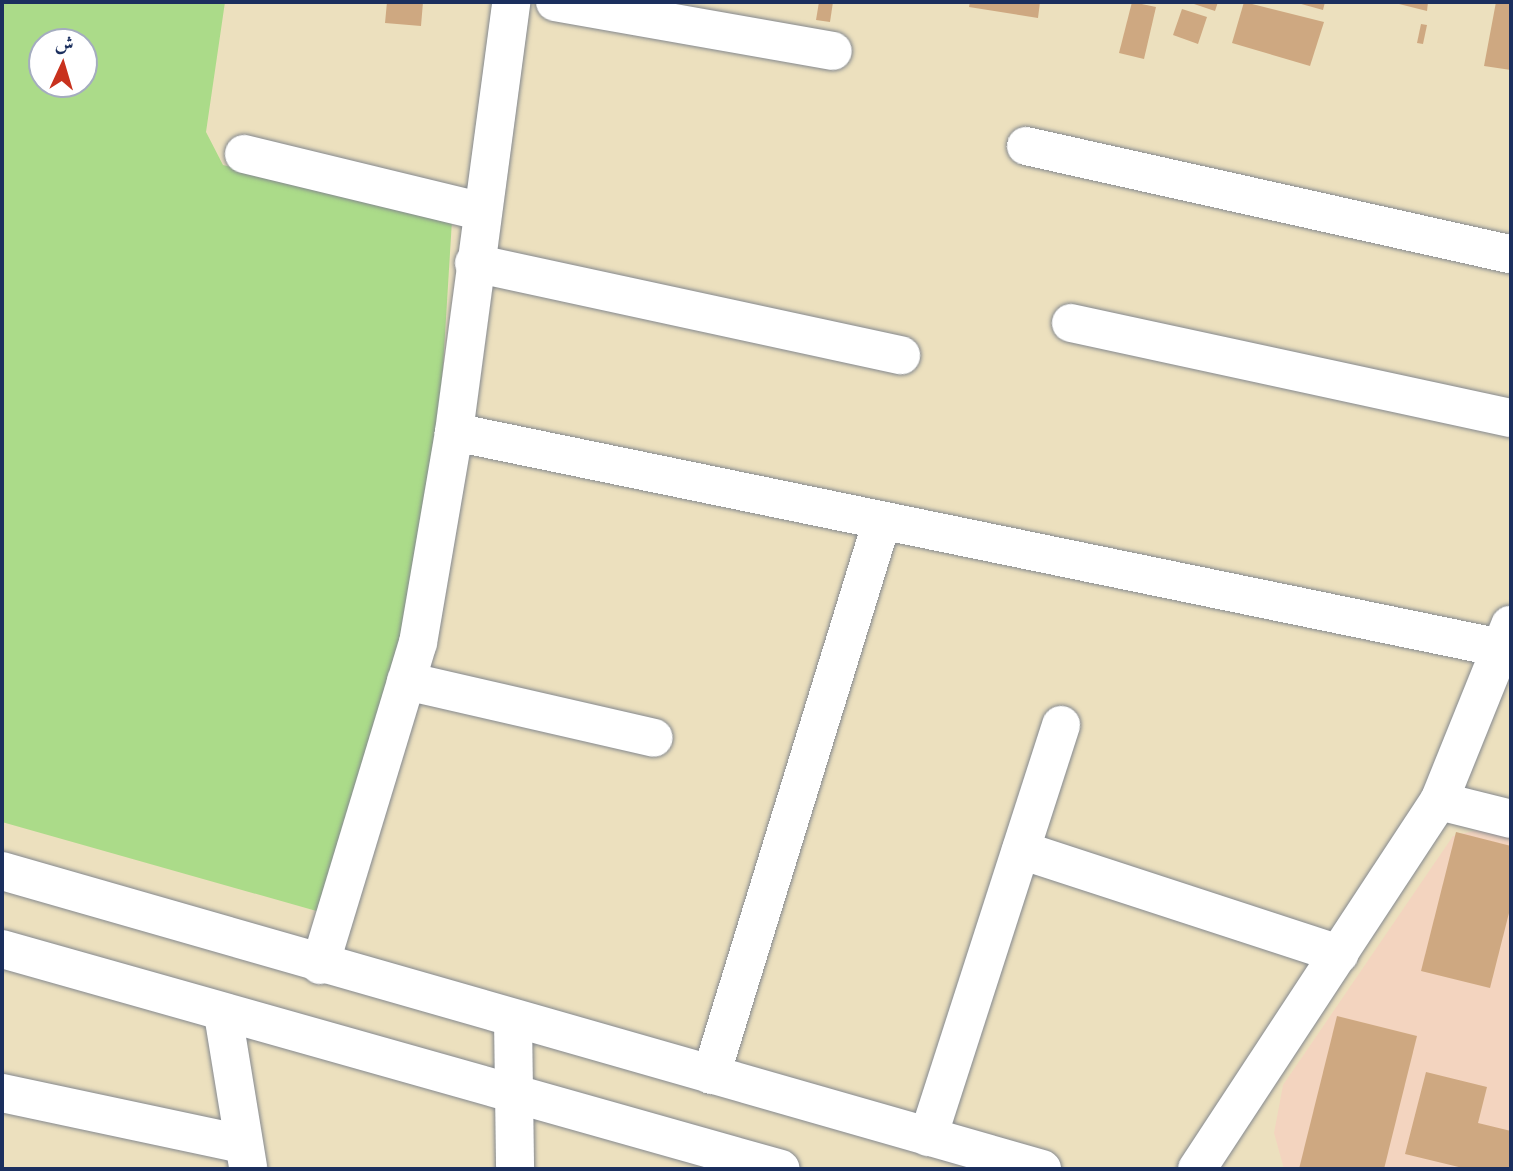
<!DOCTYPE html>
<meta charset="utf-8">
<style>
body{margin:0}
#map{position:relative;width:1513px;height:1171px;overflow:hidden;background:#ece0be;font-family:"IM FELL Great Primer",Amiri,serif}
div>[style]{position:absolute}
.built>*{inset:0;background:#f3d4bf}
.green>*{inset:0;background:#abdb89}
.building>*{inset:0;background:#cea881}
.roads{filter:drop-shadow(0 0 2px #84888e) drop-shadow(0 0 2px #84888e)}
.minor>*{height:38px;margin:-19px;padding:0 19px;transform-origin:19px;border-radius:19px;background:#fff}
.major>*{height:38px;margin:-19px;padding:0 19px;transform-origin:19px;border-radius:19px;background:#fff}
span{translate:-50% -50%;white-space:nowrap;text-align:center;line-height:1.15;-webkit-text-stroke:5px #fff;paint-order:stroke}
.frame{position:absolute;inset:0;border:4px solid #1b2f5e;pointer-events:none}
.north{position:absolute;left:28px;top:28px;width:70px;height:70px;box-sizing:border-box;background:#fff;border:2px solid #a4acbf;border-radius:50%;rotate:4deg;font-size:19px;font-weight:700;line-height:28px;text-align:center;color:#1b2f5e}
.north::after{content:'';display:block;margin:auto;width:24px;height:32px;background:#c8321e;clip-path:polygon(50% 0,100% 100%,50% 72%,0 100%)}
</style>
<div id="map">
<div class="built">
<i style="clip-path:polygon(1478px 830px,1511px 833px,1511px 1169px,1284px 1169px,1274px 1133px,1283px 1085px,1453px 836px)"></i>
</div>
<div class="green">
<i style="clip-path:polygon(evenodd,2px 2px,225px 2px,206px 132px,223px 165px,452px 220px,439px 433px,408px 632px,320px 912px,2px 822px,2px 2px,42px 42px,84px 42px,84px 84px,42px 84px,42px 42px)"></i>
</div>
<div class="building">
<i style="clip-path:polygon(387px 2px,423px 2px,421px 26px,385px 23px)"></i>
<i style="clip-path:polygon(819px 2px,833px 2px,830px 22px,816px 20px)"></i>
<i style="clip-path:polygon(970px 2px,1040px 2px,1038px 18px,969px 7px)"></i>
<i style="clip-path:polygon(1132px 2px,1156px 7px,1144px 59px,1119px 53px)"></i>
<i style="clip-path:polygon(1188px 2px,1218px 2px,1215px 11px)"></i>
<i style="clip-path:polygon(1244px 2px,1324px 22px,1310px 66px,1232px 43px)"></i>
<i style="clip-path:polygon(1294px 2px,1325px 2px,1323px 10px)"></i>
<i style="clip-path:polygon(1391px 2px,1428px 2px,1427px 11px)"></i>
<i style="clip-path:polygon(1496px 2px,1511px 2px,1511px 70px,1484px 66px)"></i>
<i style="clip-path:polygon(1182px 9px,1207px 17px,1198px 44px,1173px 35px)"></i>
<i style="clip-path:polygon(1421px 24px,1427px 25px,1423px 44px,1417px 43px)"></i>
<i style="clip-path:polygon(1456px 832px,1511px 846px,1511px 905px,1490px 988px,1421px 971px)"></i>
<i style="clip-path:polygon(1337px 1016px,1417px 1036px,1384px 1169px,1299px 1169px)"></i>
<i style="clip-path:polygon(1426px 1072px,1487px 1087px,1478px 1123px,1511px 1131px,1511px 1169px,1467px 1169px,1405px 1154px)"></i>
</div>
<div class="roads">
<div class="minor">
<i style="left:555px;top:2px;width:282px;rotate:10deg"></i>
<i style="left:1026px;top:146px;width:497px;rotate:12.6deg"></i>
<i style="left:244px;top:154px;width:243px;rotate:13.6deg"></i>
<i style="left:474px;top:263px;width:437px;rotate:12.2deg"></i>
<i style="left:1071px;top:323px;width:450px;rotate:12.2deg"></i>
<i style="left:454px;top:432px;width:1069px;rotate:11.66deg"></i>
<i style="left:406px;top:681px;width:254px;rotate:12.9deg"></i>
<i style="left:1439px;top:801px;width:74px;rotate:14deg"></i>
<i style="left:1021px;top:850px;width:335px;rotate:18.1deg"></i>
<i style="left:320px;top:965px;width:337px;rotate:-73.1deg"></i>
<i style="left:418px;top:643px;width:214px;rotate:-80.3deg"></i>
<i style="left:454px;top:432px;width:434px;rotate:-82.4deg"></i>
<i style="left:223px;top:1014px;width:155px;rotate:80.7deg"></i>
<i style="left:513px;top:1020px;width:149px;rotate:89.2deg"></i>
<i style="left:711px;top:1075px;width:580px;rotate:-72.85deg"></i>
<i style="left:2px;top:1093px;width:245px;rotate:12deg"></i>
<i style="left:928px;top:1137px;width:433px;rotate:-72.1deg"></i>
<i style="left:1197px;top:1169px;width:440px;rotate:-56.7deg"></i>
<i style="left:1439px;top:801px;width:190px;rotate:-68deg"></i>
</div>
<div class="major">
<i style="left:2px;top:871px;width:1082px;rotate:15.99deg"></i>
<i style="left:2px;top:949px;width:809px;rotate:15.77deg"></i>
</div>
</div>
<div class="frame"></div>
<div class="north">ش</div>
</div>
